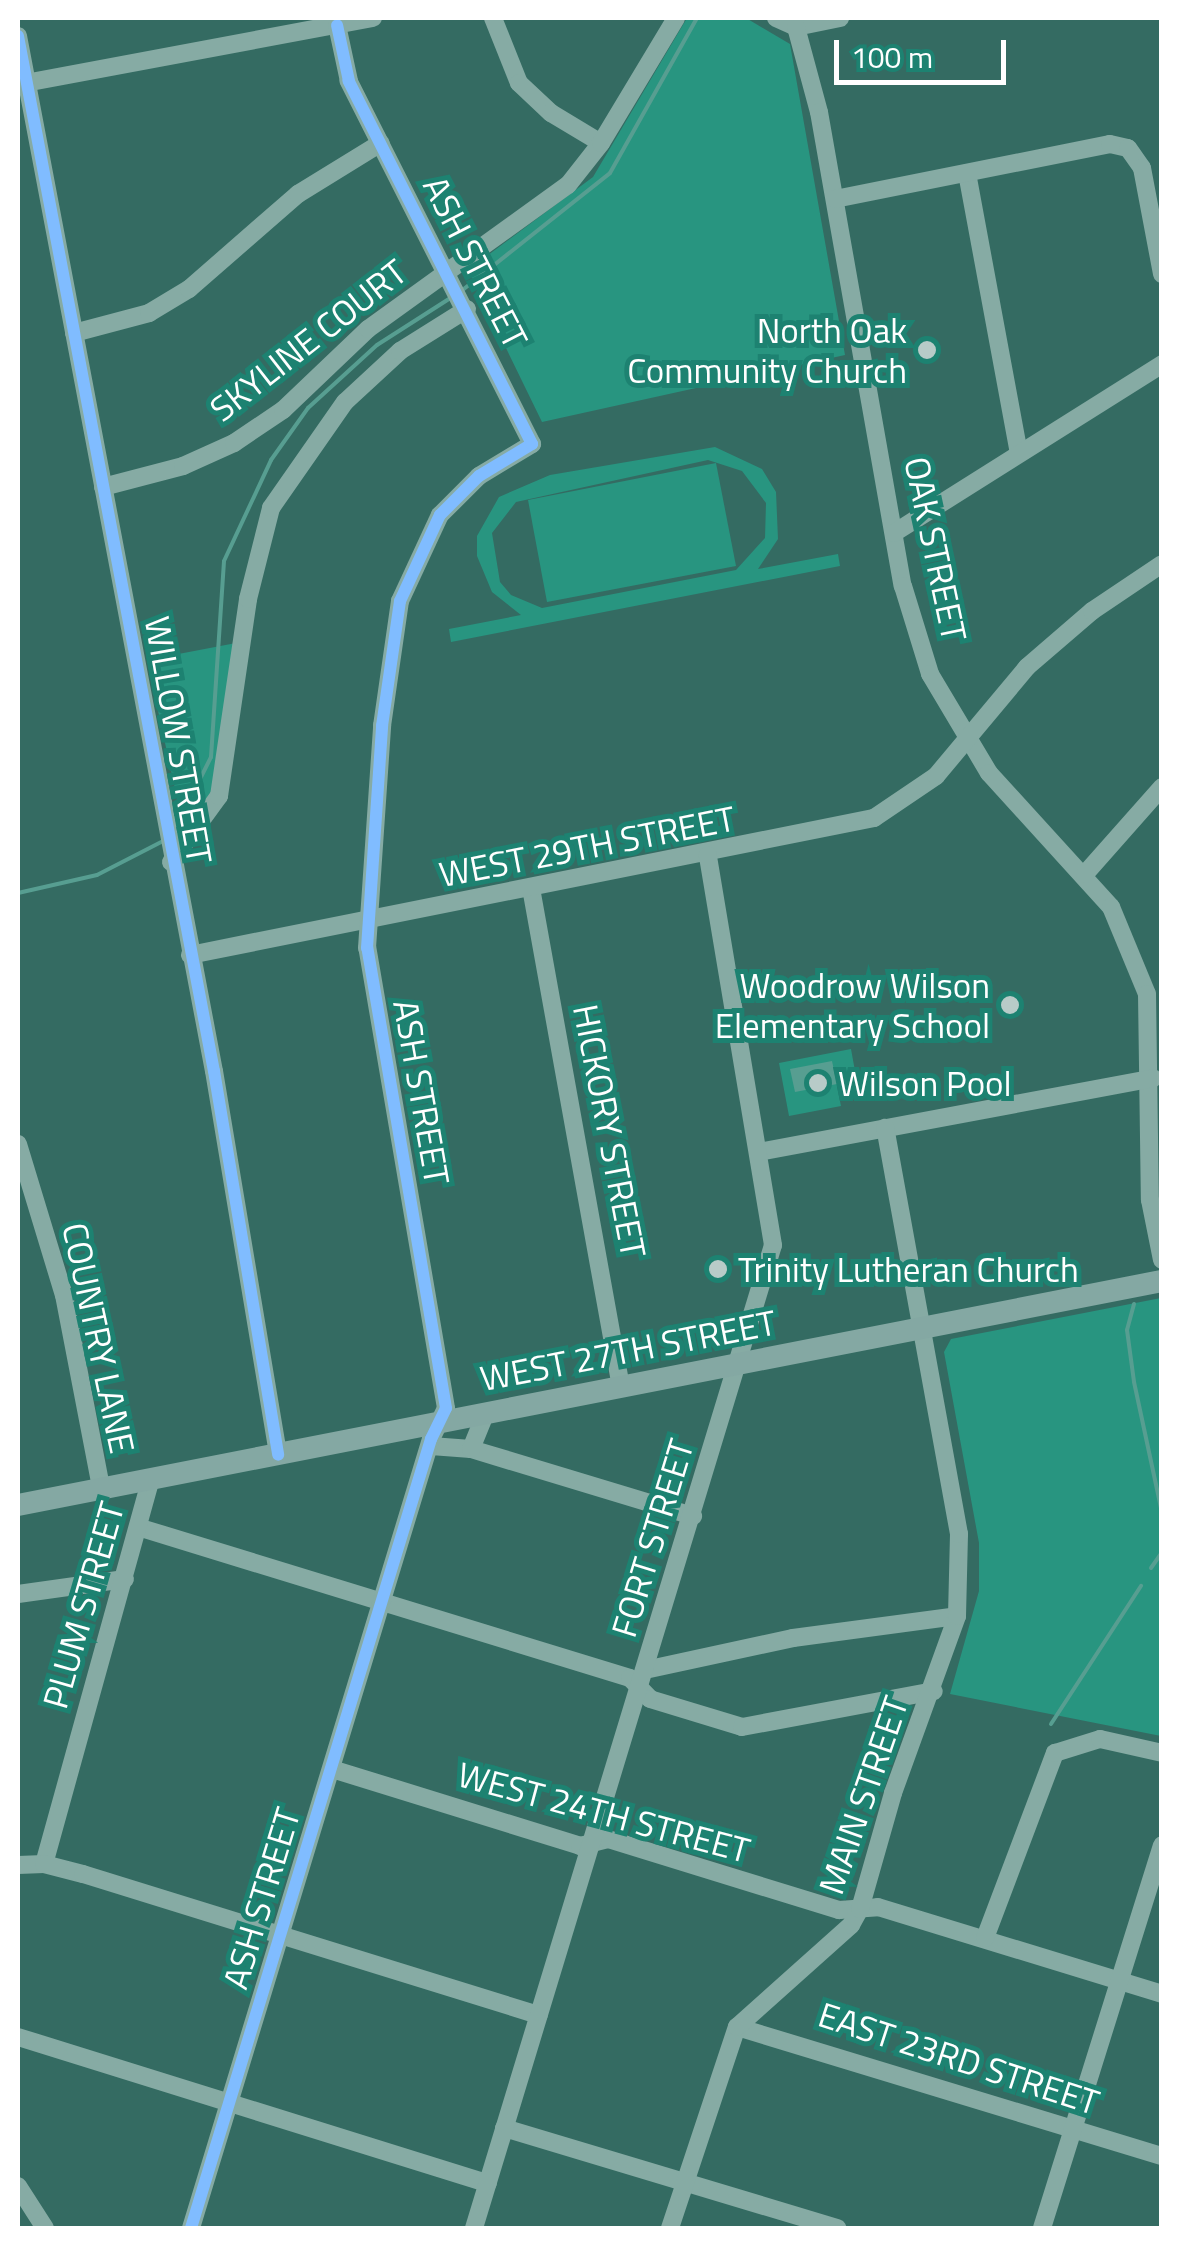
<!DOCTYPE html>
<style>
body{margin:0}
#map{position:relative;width:1179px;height:2246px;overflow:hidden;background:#346b62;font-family:"Titillium Web",sans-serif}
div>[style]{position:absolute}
.green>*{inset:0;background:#289580}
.water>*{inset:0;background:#579e91}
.stream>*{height:4px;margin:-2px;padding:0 2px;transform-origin:2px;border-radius:2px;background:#579e91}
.minor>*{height:18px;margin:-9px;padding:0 9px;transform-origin:9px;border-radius:9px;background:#86aba4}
.major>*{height:22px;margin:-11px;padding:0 11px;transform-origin:11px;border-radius:11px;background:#84a8a3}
.cycleway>*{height:12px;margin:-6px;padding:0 6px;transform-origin:6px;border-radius:6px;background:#80bcff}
.dots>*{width:28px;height:28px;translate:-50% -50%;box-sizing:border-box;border:5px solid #1d8271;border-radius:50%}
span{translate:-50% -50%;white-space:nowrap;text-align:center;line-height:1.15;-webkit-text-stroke:10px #1d8271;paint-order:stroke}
.street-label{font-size:35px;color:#fff}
.poi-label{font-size:35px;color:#fff}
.right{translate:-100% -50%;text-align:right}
.left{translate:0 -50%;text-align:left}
.frame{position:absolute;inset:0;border:20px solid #fff;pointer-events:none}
.scale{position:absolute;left:834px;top:40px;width:172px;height:45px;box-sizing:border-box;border:5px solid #fff;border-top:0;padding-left:12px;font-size:30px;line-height:35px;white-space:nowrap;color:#fff;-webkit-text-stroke:8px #1d8271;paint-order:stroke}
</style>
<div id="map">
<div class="green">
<i style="clip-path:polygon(687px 18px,746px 18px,790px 44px,845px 355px,542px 422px,468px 270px,593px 177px)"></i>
<i style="clip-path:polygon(evenodd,715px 447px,762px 469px,776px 492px,778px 539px,758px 569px,838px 554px,840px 566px,451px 642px,449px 629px,521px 615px,492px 592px,477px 556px,477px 536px,499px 497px,550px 475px,715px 447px,708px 460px,742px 471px,766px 503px,765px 538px,736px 570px,542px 608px,511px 595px,500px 582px,492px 533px,516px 502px,708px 460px)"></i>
<i style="clip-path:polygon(716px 463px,736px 566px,547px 602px,528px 500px)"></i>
<i style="clip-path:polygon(236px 643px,213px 791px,185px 835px,147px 660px)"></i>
<i style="clip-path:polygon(851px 1049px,857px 1082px,837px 1086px,841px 1106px,789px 1116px,779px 1063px)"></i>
<i style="clip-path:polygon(1161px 1298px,1161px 1736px,950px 1694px,979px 1591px,979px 1543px,944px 1352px,951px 1339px)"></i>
</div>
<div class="water">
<i style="clip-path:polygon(832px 1061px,837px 1084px,795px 1092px,790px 1069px)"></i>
</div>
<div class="stream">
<i style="left:460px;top:292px;width:191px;rotate:-38.4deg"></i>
<i style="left:610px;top:173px;width:178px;rotate:-60.7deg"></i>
<i style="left:175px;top:829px;width:80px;rotate:-63.4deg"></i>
<i style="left:211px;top:757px;width:196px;rotate:-86.2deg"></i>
<i style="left:224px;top:561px;width:111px;rotate:-65deg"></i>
<i style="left:271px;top:460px;width:64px;rotate:-54.6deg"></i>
<i style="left:308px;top:408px;width:93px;rotate:-42.4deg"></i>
<i style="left:377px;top:345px;width:89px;rotate:-32.6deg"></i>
<i style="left:18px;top:893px;width:81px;rotate:-12.8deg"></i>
<i style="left:97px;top:875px;width:76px;rotate:-27.2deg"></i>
<i style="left:1134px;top:1304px;width:27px;rotate:105deg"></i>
<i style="left:1127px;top:1330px;width:52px;rotate:82.3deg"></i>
<i style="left:1134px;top:1382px;width:134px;rotate:77.9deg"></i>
<i style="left:1151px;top:1568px;width:19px;rotate:-55deg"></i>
<i style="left:1051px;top:1724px;width:165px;rotate:-56.9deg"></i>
</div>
<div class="minor">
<i style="left:493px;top:18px;width:70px;rotate:68.2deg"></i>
<i style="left:519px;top:83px;width:44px;rotate:43.2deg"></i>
<i style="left:551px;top:113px;width:58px;rotate:31deg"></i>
<i style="left:776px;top:18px;width:22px;rotate:24deg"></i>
<i style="left:796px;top:27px;width:45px;rotate:-11.6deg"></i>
<i style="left:796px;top:27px;width:88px;rotate:74.9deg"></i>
<i style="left:819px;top:112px;width:481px;rotate:80deg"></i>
<i style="left:903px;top:586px;width:92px;rotate:72.9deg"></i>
<i style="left:930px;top:674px;width:115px;rotate:59.2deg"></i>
<i style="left:989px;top:773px;width:181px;rotate:47.7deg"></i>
<i style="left:1111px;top:907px;width:94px;rotate:67.5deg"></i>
<i style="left:1147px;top:994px;width:206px;rotate:89.2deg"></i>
<i style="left:1150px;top:1200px;width:61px;rotate:78.7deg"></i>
<i style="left:18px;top:36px;width:1053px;rotate:79.28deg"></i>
<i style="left:214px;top:1071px;width:389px;rotate:80.5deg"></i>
<i style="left:20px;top:84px;width:359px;rotate:-10.6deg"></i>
<i style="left:967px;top:173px;width:281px;rotate:79.5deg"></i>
<i style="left:835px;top:199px;width:280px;rotate:-11.3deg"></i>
<i style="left:1110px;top:144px;width:18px;rotate:13deg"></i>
<i style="left:1128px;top:148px;width:24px;rotate:55deg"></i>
<i style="left:1142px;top:168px;width:108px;rotate:79.3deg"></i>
<i style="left:74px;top:333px;width:78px;rotate:-14.9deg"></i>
<i style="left:149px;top:313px;width:47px;rotate:-31deg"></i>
<i style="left:189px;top:289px;width:145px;rotate:-41.1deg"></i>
<i style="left:298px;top:194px;width:97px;rotate:-31.6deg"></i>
<i style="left:103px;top:487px;width:83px;rotate:-14.7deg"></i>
<i style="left:183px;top:466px;width:56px;rotate:-24.3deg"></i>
<i style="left:234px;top:443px;width:59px;rotate:-34deg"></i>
<i style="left:283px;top:410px;width:117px;rotate:-43.6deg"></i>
<i style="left:368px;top:329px;width:246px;rotate:-35.8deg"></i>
<i style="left:568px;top:185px;width:53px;rotate:-51.8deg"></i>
<i style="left:601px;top:143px;width:146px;rotate:-59deg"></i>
<i style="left:894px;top:533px;width:317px;rotate:-32.2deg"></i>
<i style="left:171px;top:862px;width:82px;rotate:-54deg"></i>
<i style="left:219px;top:796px;width:199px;rotate:-81.6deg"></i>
<i style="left:248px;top:599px;width:94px;rotate:-75.8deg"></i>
<i style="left:271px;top:508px;width:129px;rotate:-55.1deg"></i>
<i style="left:345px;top:402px;width:75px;rotate:-42.8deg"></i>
<i style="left:400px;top:351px;width:79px;rotate:-32.1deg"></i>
<i style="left:1085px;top:874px;width:116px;rotate:-48.5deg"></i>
<i style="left:531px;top:888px;width:507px;rotate:79.78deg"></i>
<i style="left:190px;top:955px;width:698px;rotate:-11.33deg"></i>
<i style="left:874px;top:818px;width:75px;rotate:-34.1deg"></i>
<i style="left:936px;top:776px;width:142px;rotate:-50.1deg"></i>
<i style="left:1027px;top:667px;width:86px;rotate:-40.7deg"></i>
<i style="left:1092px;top:611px;width:84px;rotate:-33.9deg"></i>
<i style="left:18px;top:1144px;width:158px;rotate:73.1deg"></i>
<i style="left:64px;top:1295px;width:197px;rotate:79.1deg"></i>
<i style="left:759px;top:1152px;width:401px;rotate:-10.6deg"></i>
<i style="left:431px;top:1446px;width:40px;rotate:4.3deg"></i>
<i style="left:471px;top:1449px;width:232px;rotate:16.8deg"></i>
<i style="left:471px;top:1449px;width:38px;rotate:-68deg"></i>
<i style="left:141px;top:1528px;width:511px;rotate:17.05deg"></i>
<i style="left:630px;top:1678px;width:29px;rotate:46deg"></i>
<i style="left:650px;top:1699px;width:96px;rotate:16.9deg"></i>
<i style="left:742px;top:1727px;width:195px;rotate:-10.6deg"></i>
<i style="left:18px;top:1594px;width:108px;rotate:-8deg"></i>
<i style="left:645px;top:1670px;width:151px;rotate:-12.2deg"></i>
<i style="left:793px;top:1638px;width:165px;rotate:-7.6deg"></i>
<i style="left:332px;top:1769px;width:260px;rotate:17.2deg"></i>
<i style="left:580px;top:1846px;width:29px;rotate:-14deg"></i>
<i style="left:608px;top:1839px;width:242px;rotate:17.1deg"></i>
<i style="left:839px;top:1910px;width:39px;rotate:-4deg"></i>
<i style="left:878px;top:1907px;width:297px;rotate:17deg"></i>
<i style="left:44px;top:1864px;width:400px;rotate:-74.5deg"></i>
<i style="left:18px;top:1865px;width:26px;rotate:-2deg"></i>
<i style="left:44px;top:1864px;width:40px;rotate:14.4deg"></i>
<i style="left:83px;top:1874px;width:477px;rotate:17.2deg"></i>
<i style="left:985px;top:1938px;width:198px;rotate:-69.3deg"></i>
<i style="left:1055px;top:1753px;width:47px;rotate:-17.3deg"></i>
<i style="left:1100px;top:1739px;width:64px;rotate:12.7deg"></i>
<i style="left:737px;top:2027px;width:444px;rotate:16.9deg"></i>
<i style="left:18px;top:2037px;width:492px;rotate:17.3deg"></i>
<i style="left:504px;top:2128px;width:348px;rotate:16.7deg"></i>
<i style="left:18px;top:2186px;width:50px;rotate:57.3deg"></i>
<i style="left:191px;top:2228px;width:825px;rotate:-73.08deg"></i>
<i style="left:431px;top:1439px;width:34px;rotate:-64deg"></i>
<i style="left:446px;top:1408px;width:467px;rotate:-99.7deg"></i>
<i style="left:367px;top:948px;width:223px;rotate:-86.1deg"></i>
<i style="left:382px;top:726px;width:126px;rotate:-81.8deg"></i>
<i style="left:400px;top:601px;width:95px;rotate:-65.1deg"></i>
<i style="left:440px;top:515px;width:55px;rotate:-45deg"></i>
<i style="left:479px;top:476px;width:62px;rotate:-31.1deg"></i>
<i style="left:532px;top:444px;width:407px;rotate:-116.8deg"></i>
<i style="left:349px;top:81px;width:57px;rotate:-102.1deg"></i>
<i style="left:474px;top:2228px;width:1027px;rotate:-73.08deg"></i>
<i style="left:773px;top:1245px;width:395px;rotate:-99.5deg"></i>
<i style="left:670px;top:2228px;width:212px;rotate:-71.6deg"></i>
<i style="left:737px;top:2027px;width:153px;rotate:-41.8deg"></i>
<i style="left:851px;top:1925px;width:18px;rotate:-61deg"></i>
<i style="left:860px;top:1909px;width:121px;rotate:-74.1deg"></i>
<i style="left:893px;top:1793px;width:188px;rotate:-70.1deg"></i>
<i style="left:957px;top:1616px;width:82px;rotate:-88.6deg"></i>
<i style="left:959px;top:1534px;width:413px;rotate:-100.3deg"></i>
<i style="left:1042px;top:2228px;width:401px;rotate:-72.6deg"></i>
</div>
<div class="major">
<i style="left:18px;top:1505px;width:1166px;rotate:-11.08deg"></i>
</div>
<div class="cycleway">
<i style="left:18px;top:36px;width:1053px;rotate:79.28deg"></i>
<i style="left:214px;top:1071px;width:389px;rotate:80.5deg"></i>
<i style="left:191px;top:2228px;width:825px;rotate:-73.08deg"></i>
<i style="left:431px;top:1439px;width:34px;rotate:-64deg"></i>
<i style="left:446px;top:1408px;width:467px;rotate:-99.7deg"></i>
<i style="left:367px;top:948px;width:223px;rotate:-86.1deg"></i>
<i style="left:382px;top:726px;width:126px;rotate:-81.8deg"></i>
<i style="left:400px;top:601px;width:95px;rotate:-65.1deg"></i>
<i style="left:440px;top:515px;width:55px;rotate:-45deg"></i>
<i style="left:479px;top:476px;width:62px;rotate:-31.1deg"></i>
<i style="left:532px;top:444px;width:407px;rotate:-116.8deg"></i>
<i style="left:349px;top:81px;width:57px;rotate:-102.1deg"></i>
</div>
<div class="dots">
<i style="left:927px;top:350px;background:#b8cbc8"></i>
<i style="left:1010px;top:1005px;background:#b8cbc8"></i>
<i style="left:818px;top:1083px;background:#b8cbc8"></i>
<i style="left:718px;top:1269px;background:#b8cbc8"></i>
</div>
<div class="street-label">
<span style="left:476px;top:262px;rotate:63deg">ASH STREET</span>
<span style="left:308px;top:340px;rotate:-38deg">SKYLINE COURT</span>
<span style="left:936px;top:549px;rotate:78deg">OAK STREET</span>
<span style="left:179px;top:740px;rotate:80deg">WILLOW STREET</span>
<span style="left:587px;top:846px;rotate:-11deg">WEST 29TH STREET</span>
<span style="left:422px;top:1092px;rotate:80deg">ASH STREET</span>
<span style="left:610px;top:1131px;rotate:79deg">HICKORY STREET</span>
<span style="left:99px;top:1338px;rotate:78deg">COUNTRY LANE</span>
<span style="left:628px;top:1350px;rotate:-11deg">WEST 27TH STREET</span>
<span style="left:652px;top:1538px;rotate:-73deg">FORT STREET</span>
<span style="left:83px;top:1605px;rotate:-74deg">PLUM STREET</span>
<span style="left:863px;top:1795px;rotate:-71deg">MAIN STREET</span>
<span style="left:604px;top:1812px;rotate:15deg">WEST 24TH STREET</span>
<span style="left:261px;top:1898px;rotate:-73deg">ASH STREET</span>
<span style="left:959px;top:2058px;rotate:18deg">EAST 23RD STREET</span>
</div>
<div class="poi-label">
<span class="right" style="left:907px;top:350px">North Oak<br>Community Church</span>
<span class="right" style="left:990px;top:1005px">Woodrow Wilson<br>Elementary School</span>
<span class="left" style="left:838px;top:1083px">Wilson Pool</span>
<span class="left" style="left:738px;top:1269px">Trinity Lutheran Church</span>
</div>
<div class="frame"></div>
<div class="scale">100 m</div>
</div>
